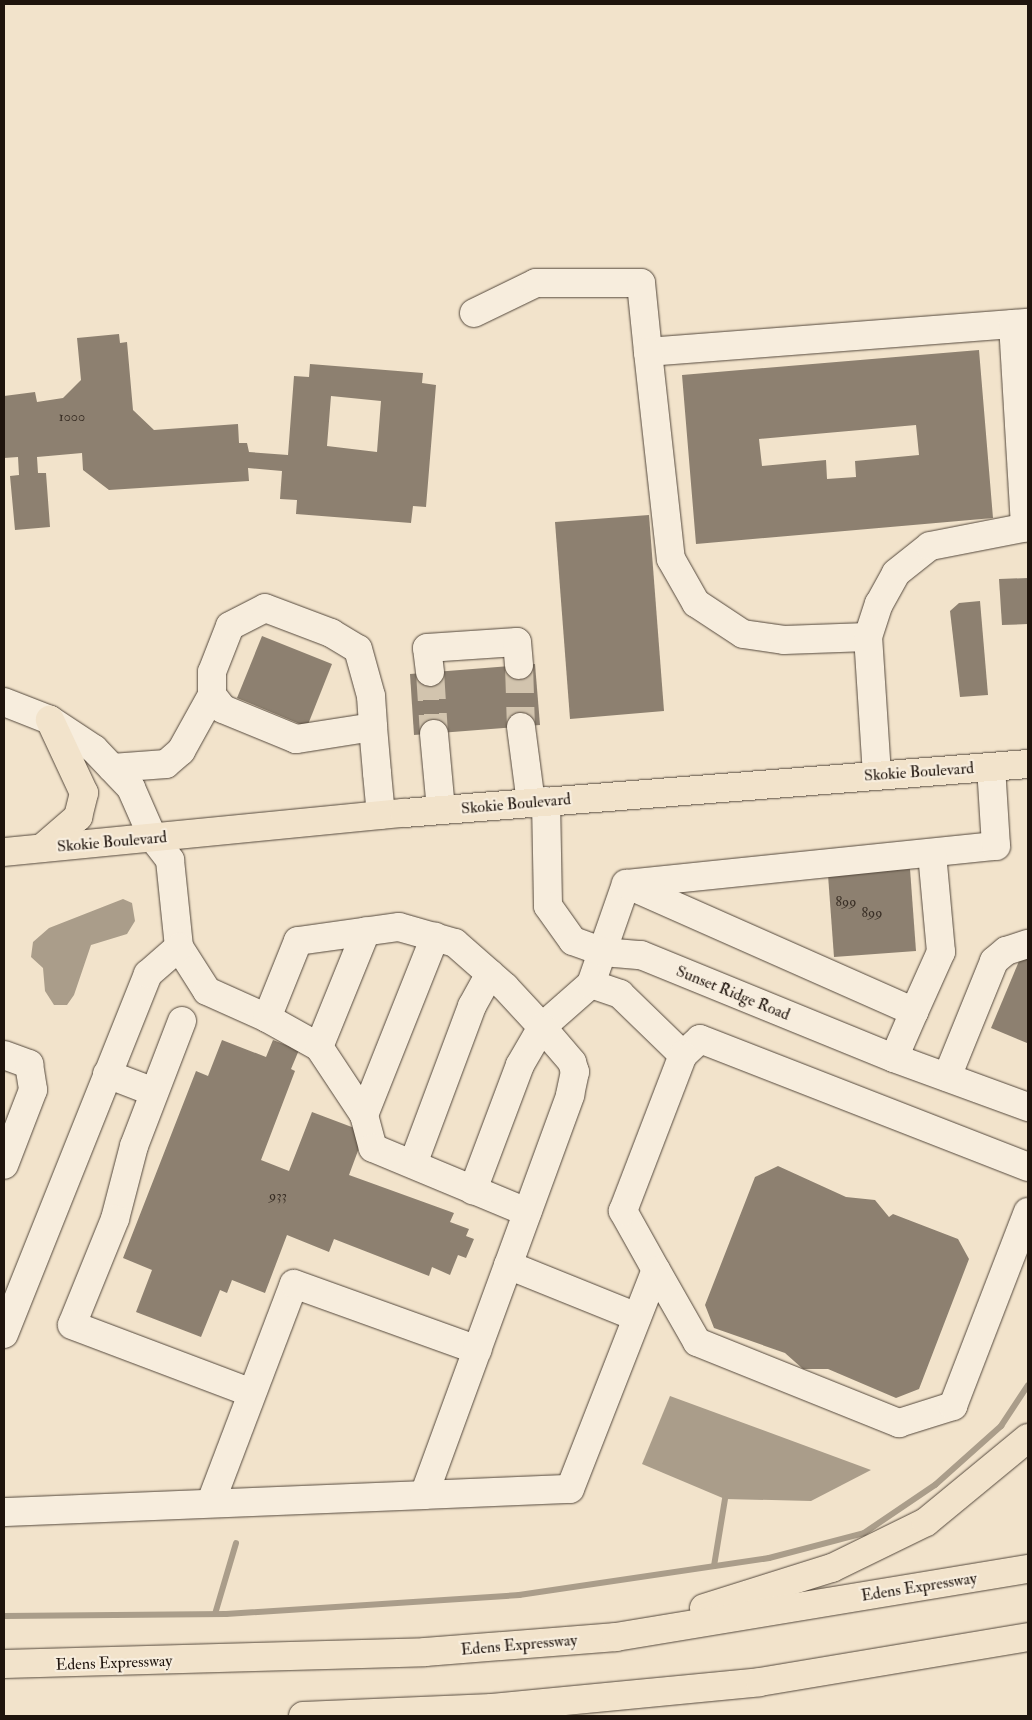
<!DOCTYPE html>
<style>
body{margin:0}
#map{position:relative;width:1032px;height:1720px;overflow:hidden;background:#f2e3cb;font-family:"IM FELL Double Pica",serif}
div>[style]{position:absolute}
.water>*{inset:0;background:#aa9d8a}
.stream>*{height:6px;margin:-3px;padding:0 3px;transform-origin:3px;border-radius:3px;background:#aa9d8a}
.building>*{inset:0;background:#8d8070}
.minor-tunnel>*{height:28px;margin-top:-14px;transform-origin:0;background:repeating-linear-gradient(90deg,#d2c4ae 0 28px,transparent 0 42px)}
.roads{filter:drop-shadow(0 0 1px #54483c) drop-shadow(0 0 1px #54483c)}
.minor>*{height:28px;margin:-14px;padding:0 14px;transform-origin:14px;border-radius:14px;background:#f7eddd}
.major>*{height:28px;margin:-14px;padding:0 14px;transform-origin:14px;border-radius:14px;background:#f2e3cb}
.highway>*{height:28px;margin:-14px;padding:0 14px;transform-origin:14px;border-radius:14px;background:#f2e3cb}
span{translate:-50% -50%;white-space:nowrap;text-align:center;line-height:1.15;-webkit-text-stroke:4.5px #f7eddd;paint-order:stroke}
.number-label{font-size:14px;color:#3a2f26}
.number-label span{-webkit-text-stroke-width:0}
.street-label{font-size:16px;color:#1f140d}
.frame{position:absolute;inset:0;border:5px solid #1f140d;pointer-events:none}
</style>
<div id="map">
<div class="water">
<i style="clip-path:polygon(123px 899px,132px 903px,135px 921px,127px 934px,91px 945px,74px 995px,67px 1005px,54px 1005px,45px 991px,43px 968px,31px 957px,33px 942px,49px 928px)"></i>
<i style="clip-path:polygon(670px 1396px,871px 1470px,811px 1501px,725px 1499px,642px 1464px)"></i>
</div>
<div class="stream">
<i style="left:714px;top:1566px;width:68px;rotate:-80.7deg"></i>
<i style="left:215px;top:1614px;width:74px;rotate:-73.5deg"></i>
<i style="left:4px;top:1616px;width:222px;rotate:-0.5deg"></i>
<i style="left:226px;top:1614px;width:294px;rotate:-3.7deg"></i>
<i style="left:519px;top:1595px;width:253px;rotate:-8.4deg"></i>
<i style="left:769px;top:1558px;width:98px;rotate:-14.7deg"></i>
<i style="left:864px;top:1533px;width:86px;rotate:-34.1deg"></i>
<i style="left:935px;top:1485px;width:89px;rotate:-41.8deg"></i>
<i style="left:1001px;top:1426px;width:49px;rotate:-56.6deg"></i>
</div>
<div class="building">
<i style="clip-path:polygon(evenodd,119px 334px,120px 343px,127px 342px,133px 410px,154px 430px,238px 424px,239px 443px,247px 443px,249px 452px,288px 455px,294px 376px,309px 377px,310px 364px,423px 373px,422px 383px,436px 385px,426px 507px,413px 506px,411px 523px,296px 514px,297px 500px,280px 499px,282px 471px,248px 468px,249px 481px,109px 490px,83px 470px,82px 453px,37px 457px,38px 473px,46px 473px,50px 527px,15px 530px,10px 476px,19px 475px,18px 457px,4px 458px,4px 396px,35px 392px,37px 402px,63px 398px,81px 380px,77px 338px,119px 334px,331px 396px,381px 401px,377px 452px,327px 446px,331px 396px)"></i>
<i style="clip-path:polygon(evenodd,979px 350px,993px 518px,696px 544px,682px 375px,979px 350px,916px 425px,919px 455px,855px 461px,856px 477px,827px 479px,826px 460px,762px 466px,759px 439px,916px 425px)"></i>
<i style="clip-path:polygon(649px 515px,664px 711px,570px 719px,555px 522px)"></i>
<i style="clip-path:polygon(1028px 578px,1028px 624px,1002px 625px,999px 579px)"></i>
<i style="clip-path:polygon(980px 601px,988px 695px,960px 697px,950px 611px,959px 603px)"></i>
<i style="clip-path:polygon(262px 636px,332px 664px,307px 727px,237px 698px)"></i>
<i style="clip-path:polygon(535px 664px,540px 725px,414px 735px,410px 674px)"></i>
<i style="clip-path:polygon(910px 869px,916px 951px,834px 957px,828px 875px)"></i>
<i style="clip-path:polygon(1022px 954px,1028px 956px,1027px 1043px,991px 1028px)"></i>
<i style="clip-path:polygon(222px 1040px,266px 1057px,273px 1040px,299px 1050px,291px 1069px,295px 1071px,261px 1160px,289px 1171px,312px 1112px,365px 1132px,349px 1175px,454px 1213px,450px 1222px,469px 1229px,466px 1236px,474px 1239px,466px 1258px,458px 1255px,450px 1275px,432px 1267px,429px 1276px,334px 1239px,329px 1252px,287px 1235px,265px 1293px,232px 1280px,227px 1293px,220px 1290px,201px 1337px,136px 1312px,152px 1270px,123px 1258px,196px 1071px,208px 1076px)"></i>
<i style="clip-path:polygon(778px 1166px,846px 1197px,875px 1200px,889px 1217px,893px 1214px,958px 1239px,969px 1259px,919px 1389px,896px 1398px,828px 1369px,803px 1369px,785px 1353px,714px 1328px,705px 1305px,755px 1177px)"></i>
</div>
<div class="minor-tunnel">
<i style="left:519px;top:665px;width:62px;rotate:88.2deg"></i>
<i style="left:430px;top:672px;width:62px;rotate:86.3deg"></i>
</div>
<div class="roads">
<div class="minor">
<i style="left:474px;top:313px;width:69px;rotate:-25.8deg"></i>
<i style="left:536px;top:283px;width:105px"></i>
<i style="left:641px;top:283px;width:69px;rotate:84.2deg"></i>
<i style="left:648px;top:352px;width:381px;rotate:-4.4deg"></i>
<i style="left:1013px;top:324px;width:204px;rotate:86.6deg"></i>
<i style="left:648px;top:352px;width:208px;rotate:83.7deg"></i>
<i style="left:671px;top:559px;width:51px;rotate:60.4deg"></i>
<i style="left:696px;top:603px;width:56px;rotate:33.4deg"></i>
<i style="left:743px;top:634px;width:41px;rotate:8.3deg"></i>
<i style="left:784px;top:640px;width:84px;rotate:-2deg"></i>
<i style="left:430px;top:672px;width:24px;rotate:-97deg"></i>
<i style="left:427px;top:648px;width:90px;rotate:-3.8deg"></i>
<i style="left:517px;top:642px;width:23px;rotate:85deg"></i>
<i style="left:4px;top:702px;width:49px;rotate:21.4deg"></i>
<i style="left:50px;top:720px;width:53px;rotate:33.4deg"></i>
<i style="left:94px;top:749px;width:54px;rotate:46.5deg"></i>
<i style="left:131px;top:788px;width:55px;rotate:66.3deg"></i>
<i style="left:153px;top:838px;width:28px;rotate:52deg"></i>
<i style="left:170px;top:860px;width:87px;rotate:84.1deg"></i>
<i style="left:179px;top:947px;width:52px;rotate:57.5deg"></i>
<i style="left:207px;top:991px;width:66px;rotate:24.2deg"></i>
<i style="left:267px;top:1018px;width:83px;rotate:-68.1deg"></i>
<i style="left:298px;top:941px;width:102px;rotate:-7.9deg"></i>
<i style="left:399px;top:927px;width:58px;rotate:15.9deg"></i>
<i style="left:455px;top:943px;width:67px;rotate:41.3deg"></i>
<i style="left:505px;top:987px;width:54px;rotate:47.2deg"></i>
<i style="left:542px;top:1027px;width:65px;rotate:-41.3deg"></i>
<i style="left:591px;top:984px;width:106px;rotate:-70.7deg"></i>
<i style="left:626px;top:884px;width:372px;rotate:-5.9deg"></i>
<i style="left:996px;top:846px;width:79px;rotate:-93.6deg"></i>
<i style="left:373px;top:727px;width:78px;rotate:171.1deg"></i>
<i style="left:296px;top:739px;width:79px;rotate:-157.7deg"></i>
<i style="left:223px;top:709px;width:18px;rotate:-128deg"></i>
<i style="left:212px;top:695px;width:23px;rotate:-90deg"></i>
<i style="left:212px;top:672px;width:49px;rotate:-68.6deg"></i>
<i style="left:230px;top:626px;width:39px;rotate:-27deg"></i>
<i style="left:265px;top:608px;width:71px;rotate:20.7deg"></i>
<i style="left:331px;top:633px;width:31px;rotate:31deg"></i>
<i style="left:358px;top:649px;width:49px;rotate:74.5deg"></i>
<i style="left:371px;top:696px;width:31px;rotate:86deg"></i>
<i style="left:373px;top:727px;width:46px;rotate:85deg"></i>
<i style="left:377px;top:773px;width:42px;rotate:84.6deg"></i>
<i style="left:521px;top:727px;width:77px;rotate:82.5deg"></i>
<i style="left:434px;top:734px;width:76px;rotate:84.7deg"></i>
<i style="left:112px;top:768px;width:54px;rotate:-4.2deg"></i>
<i style="left:166px;top:764px;width:20px;rotate:-41deg"></i>
<i style="left:181px;top:751px;width:64px;rotate:-61deg"></i>
<i style="left:877px;top:775px;width:138px;rotate:-93.7deg"></i>
<i style="left:868px;top:637px;width:35px;rotate:-72deg"></i>
<i style="left:879px;top:604px;width:35px;rotate:-61deg"></i>
<i style="left:896px;top:573px;width:43px;rotate:-38.5deg"></i>
<i style="left:930px;top:546px;width:100px;rotate:-11deg"></i>
<i style="left:546px;top:801px;width:105px;rotate:88.9deg"></i>
<i style="left:548px;top:906px;width:43px;rotate:54.5deg"></i>
<i style="left:573px;top:941px;width:32px;rotate:20deg"></i>
<i style="left:603px;top:952px;width:38px;rotate:5deg"></i>
<i style="left:641px;top:955px;width:273px;rotate:22.2deg"></i>
<i style="left:894px;top:1058px;width:143px;rotate:20.1deg"></i>
<i style="left:628px;top:885px;width:313px;rotate:23.9deg"></i>
<i style="left:914px;top:1012px;width:66px;rotate:-65.8deg"></i>
<i style="left:941px;top:952px;width:99px;rotate:-95.2deg"></i>
<i style="left:591px;top:984px;width:31px;rotate:19deg"></i>
<i style="left:620px;top:994px;width:88px;rotate:44.1deg"></i>
<i style="left:683px;top:1055px;width:23px;rotate:-43deg"></i>
<i style="left:700px;top:1039px;width:352px;rotate:21.3deg"></i>
<i style="left:267px;top:1018px;width:60px;rotate:29.1deg"></i>
<i style="left:319px;top:1047px;width:82px;rotate:56.5deg"></i>
<i style="left:364px;top:1115px;width:34px;rotate:75deg"></i>
<i style="left:373px;top:1148px;width:167px;rotate:22.6deg"></i>
<i style="left:182px;top:1021px;width:134px;rotate:111deg"></i>
<i style="left:134px;top:1146px;width:75px;rotate:104.6deg"></i>
<i style="left:115px;top:1219px;width:114px;rotate:112.1deg"></i>
<i style="left:72px;top:1325px;width:192px;rotate:20.7deg"></i>
<i style="left:319px;top:1047px;width:125px;rotate:-67.9deg"></i>
<i style="left:4px;top:1055px;width:27px;rotate:20deg"></i>
<i style="left:29px;top:1064px;width:26px;rotate:81deg"></i>
<i style="left:33px;top:1090px;width:80px;rotate:111.1deg"></i>
<i style="left:894px;top:1058px;width:50px;rotate:-66.5deg"></i>
<i style="left:107px;top:1074px;width:50px;rotate:21deg"></i>
<i style="left:947px;top:1077px;width:125px;rotate:-67.9deg"></i>
<i style="left:994px;top:961px;width:16px;rotate:-40deg"></i>
<i style="left:1006px;top:951px;width:23px;rotate:-18deg"></i>
<i style="left:364px;top:1115px;width:192px;rotate:-68.3deg"></i>
<i style="left:413px;top:1164px;width:169px;rotate:-69.5deg"></i>
<i style="left:472px;top:1006px;width:37px;rotate:-61deg"></i>
<i style="left:508px;top:1265px;width:139px;rotate:22deg"></i>
<i style="left:656px;top:1270px;width:68px;rotate:-119.2deg"></i>
<i style="left:623px;top:1211px;width:167px;rotate:-69deg"></i>
<i style="left:4px;top:1334px;width:388px;rotate:-68.2deg"></i>
<i style="left:148px;top:974px;width:41px;rotate:-41.1deg"></i>
<i style="left:424px;top:1495px;width:146px;rotate:-2.4deg"></i>
<i style="left:570px;top:1489px;width:235px;rotate:-68.6deg"></i>
<i style="left:656px;top:1270px;width:83px;rotate:60.3deg"></i>
<i style="left:697px;top:1342px;width:218px;rotate:21.9deg"></i>
<i style="left:899px;top:1423px;width:57px;rotate:-17.5deg"></i>
<i style="left:953px;top:1406px;width:208px;rotate:-68.9deg"></i>
<i style="left:211px;top:1502px;width:233px;rotate:-69.2deg"></i>
<i style="left:294px;top:1284px;width:195px;rotate:19.8deg"></i>
<i style="left:4px;top:1512px;width:420px;rotate:-2.3deg"></i>
<i style="left:424px;top:1495px;width:426px;rotate:-69.9deg"></i>
<i style="left:570px;top:1095px;width:24px;rotate:-78deg"></i>
<i style="left:575px;top:1072px;width:10px;rotate:-107deg"></i>
<i style="left:572px;top:1062px;width:46px;rotate:-130.6deg"></i>
<i style="left:542px;top:1027px;width:44px;rotate:120.1deg"></i>
<i style="left:520px;top:1065px;width:134px;rotate:110.6deg"></i>
</div>
<div class="major">
<i style="left:42px;top:848px;width:48px;rotate:-40.7deg"></i>
<i style="left:78px;top:817px;width:25px;rotate:-76deg"></i>
<i style="left:84px;top:793px;width:81px;rotate:-115deg"></i>
<i style="left:4px;top:852px;width:402px;rotate:-5.6deg"></i>
<i style="left:404px;top:813px;width:626px;rotate:-4.49deg"></i>
</div>
<div class="highway">
<i style="left:704px;top:1608px;width:134px;rotate:-17.4deg"></i>
<i style="left:832px;top:1568px;width:105px;rotate:-26.1deg"></i>
<i style="left:926px;top:1522px;width:132px;rotate:-39.5deg"></i>
<i style="left:4px;top:1664px;width:421px;rotate:-1.6deg"></i>
<i style="left:425px;top:1652px;width:192px;rotate:-4.5deg"></i>
<i style="left:616px;top:1637px;width:418px;rotate:-9.4deg"></i>
<i style="left:303px;top:1716px;width:189px;rotate:-2.4deg"></i>
<i style="left:492px;top:1708px;width:269px;rotate:-5.5deg"></i>
<i style="left:760px;top:1682px;width:272px;rotate:-9.5deg"></i>
</div>
</div>
<div class="number-label">
<span style="left:72px;top:417px">1000</span>
<span style="left:846px;top:902px">899</span>
<span style="left:872px;top:913px">899</span>
<span style="left:278px;top:1196px">933</span>
</div>
<div class="street-label">
<span style="left:919px;top:772px;rotate:-4deg">Skokie Boulevard</span>
<span style="left:516px;top:804px;rotate:-5deg">Skokie Boulevard</span>
<span style="left:112px;top:842px;rotate:-5deg">Skokie Boulevard</span>
<span style="left:733px;top:993px;rotate:22deg">Sunset Ridge Road</span>
<span style="left:919px;top:1587px;rotate:-9deg">Edens Expressway</span>
<span style="left:519px;top:1645px;rotate:-5deg">Edens Expressway</span>
<span style="left:114px;top:1663px;rotate:-2deg">Edens Expressway</span>
</div>
<div class="frame"></div>
</div>
